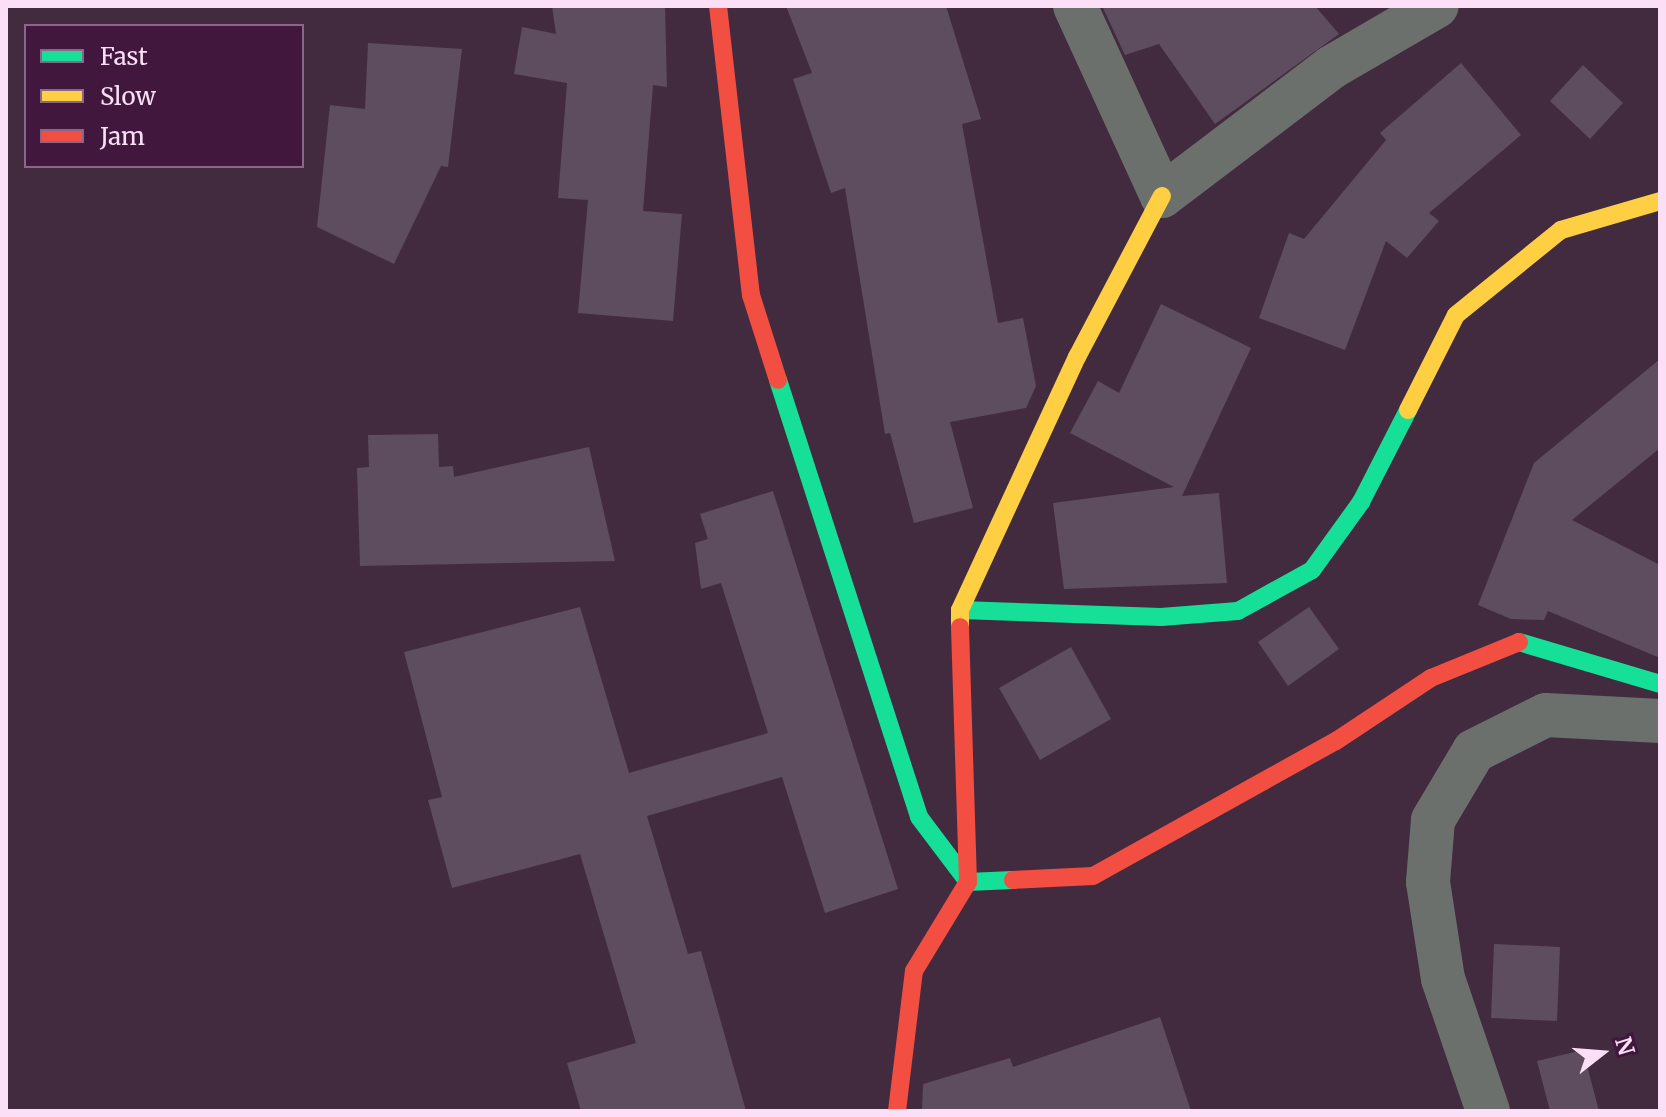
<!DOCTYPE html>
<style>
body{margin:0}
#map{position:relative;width:1666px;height:1117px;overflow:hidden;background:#422b3f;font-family:Merriweather,serif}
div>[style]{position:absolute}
.building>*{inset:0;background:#5d4d5f}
.street>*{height:44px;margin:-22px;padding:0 22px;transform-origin:22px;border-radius:22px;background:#6c706d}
.fast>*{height:18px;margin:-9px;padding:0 9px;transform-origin:9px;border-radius:9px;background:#16e098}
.slow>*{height:18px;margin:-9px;padding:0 9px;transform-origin:9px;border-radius:9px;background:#ffcf43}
.jam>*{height:18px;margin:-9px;padding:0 9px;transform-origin:9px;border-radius:9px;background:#f24e42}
span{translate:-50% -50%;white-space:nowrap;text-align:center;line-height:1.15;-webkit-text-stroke:8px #41173d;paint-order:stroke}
.frame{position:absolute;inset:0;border:8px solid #fadff6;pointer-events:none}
.legend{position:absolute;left:24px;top:24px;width:280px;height:144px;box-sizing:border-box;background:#41173d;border:2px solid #8b6787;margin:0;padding:10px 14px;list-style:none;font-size:24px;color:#fadff6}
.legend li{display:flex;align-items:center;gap:16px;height:40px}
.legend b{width:40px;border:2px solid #8b6787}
.north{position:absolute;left:1562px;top:1013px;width:80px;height:80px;-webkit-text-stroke:6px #41173d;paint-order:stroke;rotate:73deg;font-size:22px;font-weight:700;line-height:32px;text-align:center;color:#fadff6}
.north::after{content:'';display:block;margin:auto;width:28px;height:36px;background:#fadff6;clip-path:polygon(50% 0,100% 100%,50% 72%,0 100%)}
</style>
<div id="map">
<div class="building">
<i style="clip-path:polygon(552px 6px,665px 6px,667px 87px,653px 85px,643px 211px,682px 214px,673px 321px,578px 313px,588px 200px,558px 198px,567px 83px,514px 74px,522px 27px,556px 34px)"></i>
<i style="clip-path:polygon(786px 6px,946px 6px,981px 119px,962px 124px,998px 323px,1023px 318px,1036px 386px,1026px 408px,950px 422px,973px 508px,914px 523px,890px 433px,885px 434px,845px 188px,831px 193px,793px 79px,812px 73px)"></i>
<i style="clip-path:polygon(1102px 6px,1315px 6px,1339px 34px,1215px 124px,1159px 44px,1125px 55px)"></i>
<i style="clip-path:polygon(368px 43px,462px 49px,448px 167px,441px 166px,394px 264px,317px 227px,330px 105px,365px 109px)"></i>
<i style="clip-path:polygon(1461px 63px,1521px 135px,1429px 213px,1439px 221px,1407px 258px,1386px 241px,1345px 350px,1259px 318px,1289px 233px,1304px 239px,1386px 140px,1380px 133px)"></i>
<i style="clip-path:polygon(1583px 65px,1623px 103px,1590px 139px,1550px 101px)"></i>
<i style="clip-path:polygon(1161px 304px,1251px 348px,1182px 496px,1219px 493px,1227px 583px,1064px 589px,1053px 503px,1174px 487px,1070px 433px,1098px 381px,1119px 393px)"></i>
<i style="clip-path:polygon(1660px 359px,1660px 448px,1572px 520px,1660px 565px,1660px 658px,1548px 611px,1544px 620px,1511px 619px,1478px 605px,1534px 463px)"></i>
<i style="clip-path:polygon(438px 434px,439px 467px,453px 466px,454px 477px,589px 447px,615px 561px,360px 566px,357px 468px,369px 467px,368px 435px)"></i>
<i style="clip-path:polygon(773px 491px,898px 889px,825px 913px,782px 777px,647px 816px,688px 954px,701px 951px,746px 1111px,581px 1111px,567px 1063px,636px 1043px,580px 854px,452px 888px,428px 800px,442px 797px,404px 652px,580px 607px,629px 773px,768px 733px,721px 583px,701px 589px,695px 543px,708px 539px,700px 514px)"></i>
<i style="clip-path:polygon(1309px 607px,1339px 649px,1288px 686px,1258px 642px)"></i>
<i style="clip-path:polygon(1071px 647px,1111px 719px,1040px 760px,999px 688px)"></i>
<i style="clip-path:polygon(1494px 944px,1560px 947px,1557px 1021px,1491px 1018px)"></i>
<i style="clip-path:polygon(1160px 1017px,1191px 1111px,922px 1111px,923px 1084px,1010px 1058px,1013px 1067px)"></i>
<i style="clip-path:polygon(1583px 1050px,1599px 1111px,1550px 1111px,1537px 1061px)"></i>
</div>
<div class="street">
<i style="left:1075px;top:6px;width:209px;rotate:65.4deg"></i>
<i style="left:1162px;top:196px;width:213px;rotate:-37.2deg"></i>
<i style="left:1332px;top:67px;width:121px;rotate:-30.2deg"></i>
<i style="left:1488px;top:1111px;width:139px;rotate:-108.8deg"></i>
<i style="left:1443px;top:979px;width:98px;rotate:-98.8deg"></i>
<i style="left:1428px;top:882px;width:62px;rotate:-85.4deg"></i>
<i style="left:1433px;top:820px;width:80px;rotate:-59.3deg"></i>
<i style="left:1474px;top:751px;width:80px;rotate:-26.6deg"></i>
<i style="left:1546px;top:715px;width:114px;rotate:3deg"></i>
</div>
<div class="fast">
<i style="left:778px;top:380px;width:459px;rotate:72.1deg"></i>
<i style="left:919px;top:817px;width:81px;rotate:53deg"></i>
<i style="left:968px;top:882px;width:45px;rotate:-2.5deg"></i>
<i style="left:960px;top:610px;width:201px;rotate:2deg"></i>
<i style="left:1161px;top:617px;width:77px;rotate:-4.5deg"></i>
<i style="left:1238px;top:611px;width:85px;rotate:-29deg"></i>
<i style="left:1312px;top:570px;width:84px;rotate:-54.2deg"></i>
<i style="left:1361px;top:502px;width:103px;rotate:-62.9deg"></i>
<i style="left:1519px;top:642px;width:147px;rotate:16.6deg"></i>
</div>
<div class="slow">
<i style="left:1408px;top:410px;width:106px;rotate:-63.2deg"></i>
<i style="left:1456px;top:315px;width:135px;rotate:-39deg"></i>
<i style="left:1561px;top:230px;width:103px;rotate:-16.3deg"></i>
<i style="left:960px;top:627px;width:17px;rotate:-90deg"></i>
<i style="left:960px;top:610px;width:279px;rotate:-65.2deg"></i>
<i style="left:1077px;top:357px;width:182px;rotate:-62.2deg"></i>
</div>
<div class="jam">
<i style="left:718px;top:6px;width:291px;rotate:83.5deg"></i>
<i style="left:751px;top:295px;width:89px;rotate:72.4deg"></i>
<i style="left:1013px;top:880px;width:80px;rotate:-2.9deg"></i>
<i style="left:1093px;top:876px;width:278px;rotate:-29.1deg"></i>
<i style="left:1336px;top:741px;width:114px;rotate:-33.6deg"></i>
<i style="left:1431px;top:678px;width:95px;rotate:-22.2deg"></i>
<i style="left:897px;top:1111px;width:141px;rotate:-83.1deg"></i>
<i style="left:914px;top:971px;width:104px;rotate:-58.8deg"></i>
<i style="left:968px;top:882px;width:255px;rotate:-91.8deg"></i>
</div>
<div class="frame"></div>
<ul class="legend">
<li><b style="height:10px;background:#16e098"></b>Fast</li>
<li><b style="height:10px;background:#ffcf43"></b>Slow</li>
<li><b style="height:10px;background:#f24e42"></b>Jam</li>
</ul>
<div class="north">N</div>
</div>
